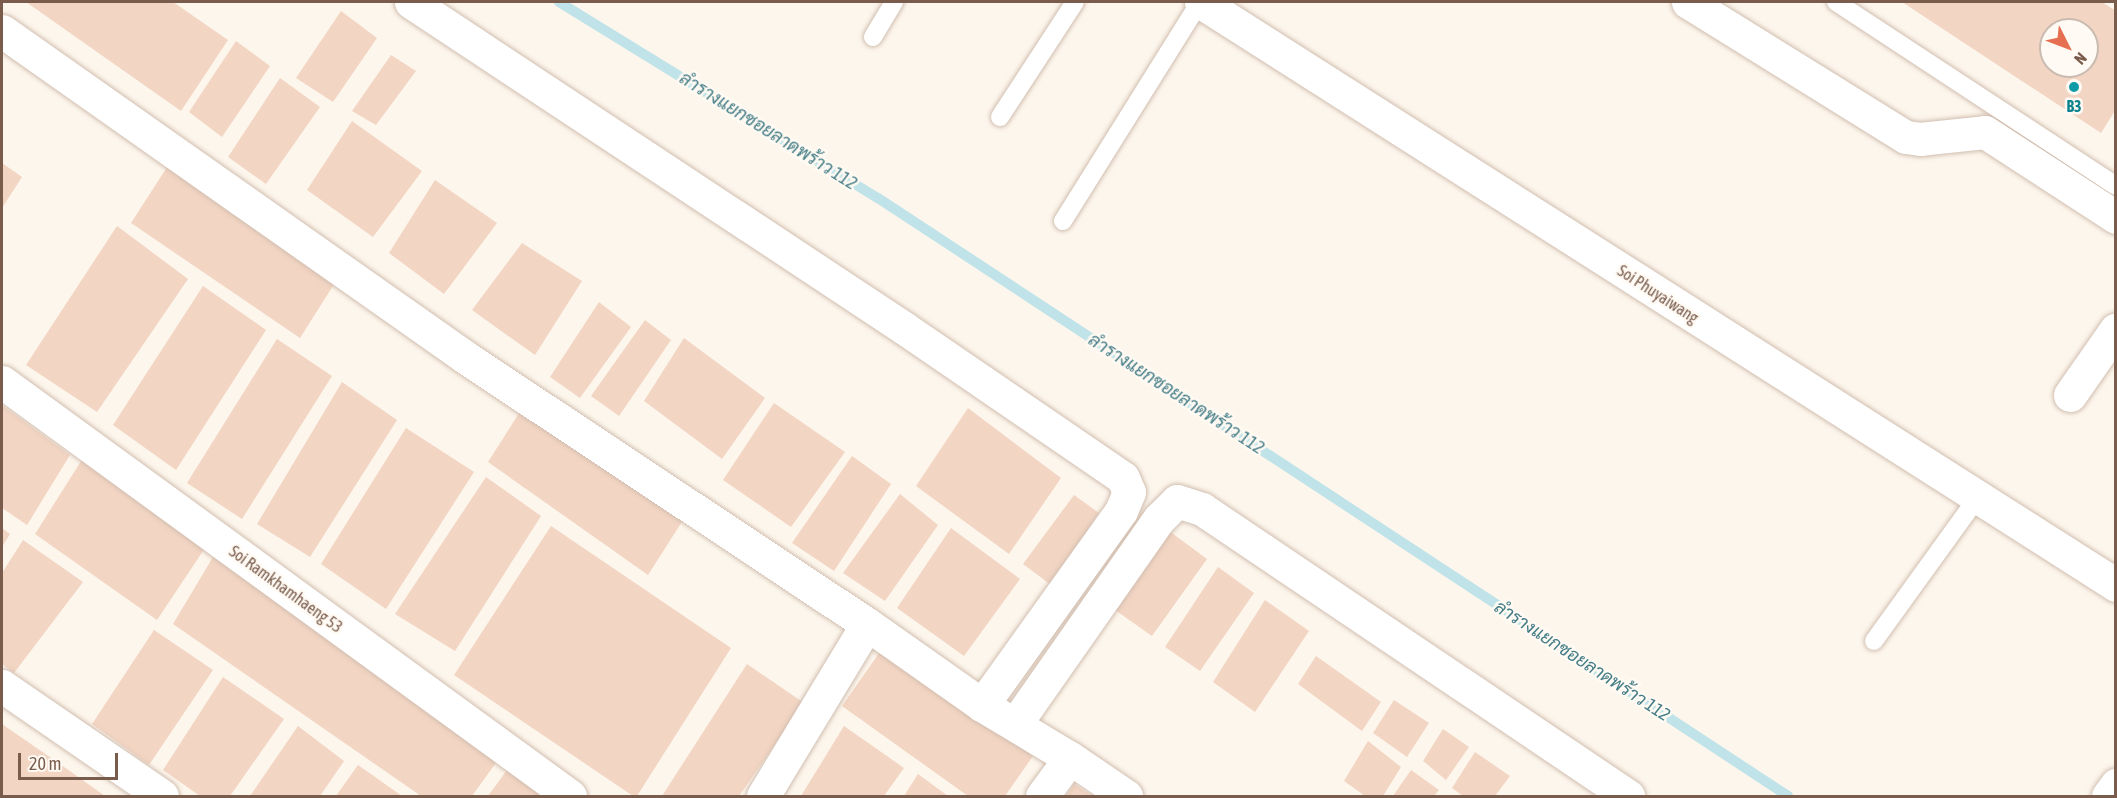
<!DOCTYPE html>
<meta charset="utf-8">
<style>
body{margin:0}
#map{position:relative;width:2117px;height:798px;overflow:hidden;background:#fdf6ec;font-family:"Asap Condensed",Sarabun,sans-serif}
div>[style]{position:absolute}
.stream>*{height:10px;margin:-5px;padding:0 5px;transform-origin:5px;border-radius:5px;background:#bfe3e8}
.building>*{inset:0;background:#f3d5c3}
.roads{filter:drop-shadow(0 0 2px #d1beb0) drop-shadow(0 0 2px #d1beb0)}
.lane>*{height:18px;margin:-9px;padding:0 9px;transform-origin:9px;border-radius:9px;background:#fff}
.street>*{height:33px;margin:-16.5px;padding:0 16.5px;transform-origin:16.5px;border-radius:16.5px;background:#fff}
.dots>*{width:16px;height:16px;translate:-50% -50%;box-sizing:border-box;border:3px solid #fffaf3;border-radius:50%}
span{translate:-50% -50%;white-space:nowrap;text-align:center;line-height:1.15;-webkit-text-stroke:5px #fffaf3;paint-order:stroke}
.culture-label{font-size:16px;color:#0d838f;font-weight:700}
.street-label{font-size:16px;color:#7a5c4d}
.water-label{font-size:18px;color:#437c86;font-style:italic}
.frame{position:absolute;inset:0;border:3px solid #7a5c4d;pointer-events:none}
.north{position:absolute;left:2039px;top:18px;width:60px;height:60px;box-sizing:border-box;background:#fffaf3;border:2px solid #cabbb1;border-radius:50%;rotate:132deg;font-size:16px;font-weight:700;line-height:24px;text-align:center;color:#7a5c4d}
.north::after{content:'';display:block;margin:auto;width:21px;height:27px;background:#e76f51;clip-path:polygon(50% 0,100% 100%,50% 72%,0 100%)}
.scale{position:absolute;left:18px;top:753px;width:100px;height:27px;box-sizing:border-box;border:3px solid #7a5c4d;border-top:0;padding-left:8px;font-size:18px;line-height:21px;white-space:nowrap;color:#7a5c4d;-webkit-text-stroke:4px #fffaf3;paint-order:stroke}
</style>
<div id="map">
<div class="stream">
<i style="left:559px;top:2px;width:374px;rotate:31.6deg"></i>
<i style="left:878px;top:198px;width:1089px;rotate:33.31deg"></i>
</div>
<div class="building">
<i style="clip-path:polygon(26px 2px,173px 2px,228px 40px,181px 111px)"></i>
<i style="clip-path:polygon(evenodd,1902px 2px,2102px 2px,2116px 11px,2116px 109px,2101px 133px,1902px 2px,2051px 30px,2087px 30px,2087px 66px,2051px 66px,2051px 30px)"></i>
<i style="clip-path:polygon(341px 11px,377px 38px,333px 102px,296px 78px)"></i>
<i style="clip-path:polygon(236px 41px,270px 66px,222px 137px,189px 112px)"></i>
<i style="clip-path:polygon(391px 55px,416px 71px,376px 125px,352px 111px)"></i>
<i style="clip-path:polygon(280px 78px,320px 107px,266px 184px,228px 157px)"></i>
<i style="clip-path:polygon(352px 121px,422px 171px,373px 237px,307px 190px)"></i>
<i style="clip-path:polygon(171px 161px,338px 278px,300px 338px,131px 223px)"></i>
<i style="clip-path:polygon(2px 163px,22px 177px,2px 208px)"></i>
<i style="clip-path:polygon(435px 180px,497px 223px,444px 294px,389px 253px)"></i>
<i style="clip-path:polygon(117px 226px,188px 279px,97px 412px,26px 365px)"></i>
<i style="clip-path:polygon(522px 243px,582px 281px,535px 355px,472px 310px)"></i>
<i style="clip-path:polygon(203px 286px,266px 330px,176px 470px,113px 425px)"></i>
<i style="clip-path:polygon(599px 302px,631px 327px,580px 398px,550px 377px)"></i>
<i style="clip-path:polygon(645px 320px,671px 340px,619px 416px,591px 396px)"></i>
<i style="clip-path:polygon(684px 338px,765px 398px,722px 459px,644px 401px)"></i>
<i style="clip-path:polygon(277px 339px,332px 376px,242px 519px,187px 483px)"></i>
<i style="clip-path:polygon(342px 382px,397px 420px,310px 557px,257px 524px)"></i>
<i style="clip-path:polygon(774px 403px,845px 452px,791px 527px,723px 480px)"></i>
<i style="clip-path:polygon(3px 406px,70px 455px,27px 525px,2px 508px)"></i>
<i style="clip-path:polygon(523px 407px,685px 517px,648px 575px,488px 462px)"></i>
<i style="clip-path:polygon(968px 408px,1061px 478px,1009px 554px,916px 486px)"></i>
<i style="clip-path:polygon(406px 428px,474px 472px,386px 609px,321px 564px)"></i>
<i style="clip-path:polygon(852px 456px,891px 484px,834px 571px,792px 543px)"></i>
<i style="clip-path:polygon(83px 458px,205px 548px,157px 620px,35px 534px)"></i>
<i style="clip-path:polygon(486px 477px,541px 516px,455px 651px,395px 614px)"></i>
<i style="clip-path:polygon(900px 494px,938px 525px,885px 601px,843px 573px)"></i>
<i style="clip-path:polygon(1074px 495px,1099px 513px,1051px 585px,1023px 564px)"></i>
<i style="clip-path:polygon(551px 526px,731px 648px,637px 796px,633px 796px,454px 675px)"></i>
<i style="clip-path:polygon(2px 528px,10px 534px,2px 547px)"></i>
<i style="clip-path:polygon(951px 528px,1020px 579px,964px 656px,897px 608px)"></i>
<i style="clip-path:polygon(1169px 531px,1207px 559px,1152px 636px,1115px 610px)"></i>
<i style="clip-path:polygon(23px 540px,83px 582px,14px 673px,2px 664px,2px 573px)"></i>
<i style="clip-path:polygon(213px 557px,498px 760px,472px 796px,421px 796px,173px 624px)"></i>
<i style="clip-path:polygon(1218px 567px,1254px 593px,1200px 671px,1165px 647px)"></i>
<i style="clip-path:polygon(1265px 600px,1309px 631px,1255px 712px,1213px 682px)"></i>
<i style="clip-path:polygon(154px 630px,213px 670px,149px 765px,92px 724px)"></i>
<i style="clip-path:polygon(882px 649px,1033px 756px,1005px 796px,968px 796px,842px 706px)"></i>
<i style="clip-path:polygon(1316px 656px,1381px 702px,1362px 731px,1298px 684px)"></i>
<i style="clip-path:polygon(747px 664px,804px 703px,739px 796px,662px 796px)"></i>
<i style="clip-path:polygon(223px 677px,284px 719px,230px 796px,200px 796px,163px 770px)"></i>
<i style="clip-path:polygon(1394px 700px,1429px 723px,1407px 757px,1373px 733px)"></i>
<i style="clip-path:polygon(2px 724px,67px 769px,105px 796px,2px 796px)"></i>
<i style="clip-path:polygon(298px 726px,344px 761px,320px 796px,250px 796px)"></i>
<i style="clip-path:polygon(844px 726px,904px 768px,884px 796px,801px 796px)"></i>
<i style="clip-path:polygon(1443px 729px,1469px 747px,1446px 780px,1423px 761px)"></i>
<i style="clip-path:polygon(1368px 741px,1401px 767px,1383px 796px,1365px 796px,1344px 781px)"></i>
<i style="clip-path:polygon(1475px 752px,1510px 776px,1495px 796px,1463px 796px,1452px 788px)"></i>
<i style="clip-path:polygon(358px 765px,402px 796px,336px 796px)"></i>
<i style="clip-path:polygon(507px 770px,544px 796px,488px 796px)"></i>
<i style="clip-path:polygon(1411px 770px,1439px 790px,1434px 796px,1393px 796px)"></i>
<i style="clip-path:polygon(918px 774px,948px 796px,904px 796px)"></i>
<i style="clip-path:polygon(1074px 784px,1092px 796px,1066px 796px)"></i>
</div>
<div class="roads">
<div class="lane">
<i style="left:1836px;top:2px;width:335px;rotate:33.3deg"></i>
<i style="left:873px;top:37px;width:41px;rotate:-59deg"></i>
<i style="left:1000px;top:117px;width:137px;rotate:-56.9deg"></i>
<i style="left:1063px;top:221px;width:258px;rotate:-58deg"></i>
<i style="left:1874px;top:641px;width:176px;rotate:-54.2deg"></i>
</div>
<div class="street">
<i style="left:411px;top:2px;width:591px;rotate:33.47deg"></i>
<i style="left:904px;top:328px;width:265px;rotate:34.4deg"></i>
<i style="left:1123px;top:478px;width:15px;rotate:67deg"></i>
<i style="left:1129px;top:492px;width:21px;rotate:113deg"></i>
<i style="left:1121px;top:511px;width:239px;rotate:125.6deg"></i>
<i style="left:1201px;top:2px;width:1085px;rotate:32.5deg"></i>
<i style="left:1688px;top:2px;width:256px;rotate:31.8deg"></i>
<i style="left:1906px;top:137px;width:14px;rotate:8deg"></i>
<i style="left:1920px;top:139px;width:65px;rotate:-6.1deg"></i>
<i style="left:1985px;top:132px;width:156px;rotate:33deg"></i>
<i style="left:2px;top:31px;width:566px;rotate:35.15deg"></i>
<i style="left:465px;top:357px;width:483px;rotate:33.6deg"></i>
<i style="left:867px;top:624px;width:141px;rotate:35.2deg"></i>
<i style="left:982px;top:705px;width:103px;rotate:31.1deg"></i>
<i style="left:1070px;top:758px;width:68px;rotate:34.2deg"></i>
<i style="left:2px;top:382px;width:703px;rotate:36.09deg"></i>
<i style="left:2070px;top:395px;width:80px;rotate:-55.1deg"></i>
<i style="left:2px;top:686px;width:194px;rotate:34.5deg"></i>
<i style="left:1016px;top:723px;width:249px;rotate:-55deg"></i>
<i style="left:1159px;top:519px;width:25px;rotate:-45deg"></i>
<i style="left:1177px;top:501px;width:26px;rotate:18deg"></i>
<i style="left:1202px;top:509px;width:514px;rotate:33.97deg"></i>
<i style="left:763px;top:796px;width:201px;rotate:-58.8deg"></i>
<i style="left:1042px;top:796px;width:47px;rotate:-53.6deg"></i>
<i style="left:2108px;top:796px;width:14px;rotate:-54deg"></i>
</div>
</div>
<div class="dots">
<i style="left:2074px;top:87px;background:#0f9aa8"></i>
</div>
<div class="culture-label">
<span style="left:2074px;top:106px">B3</span>
</div>
<div class="street-label">
<span style="left:1658px;top:294px;rotate:33deg">Soi Phuyaiwang</span>
<span style="left:286px;top:589px;rotate:36deg">Soi Ramkhamhaeng 53</span>
</div>
<div class="water-label">
<span style="left:768px;top:131px;rotate:32deg">ลำรางแยกซอยลาดพร้าว 112</span>
<span style="left:1176px;top:394px;rotate:33deg">ลำรางแยกซอยลาดพร้าว 112</span>
<span style="left:1582px;top:661px;rotate:33deg">ลำรางแยกซอยลาดพร้าว 112</span>
</div>
<div class="frame"></div>
<div class="north">N</div>
<div class="scale">20 m</div>
</div>
